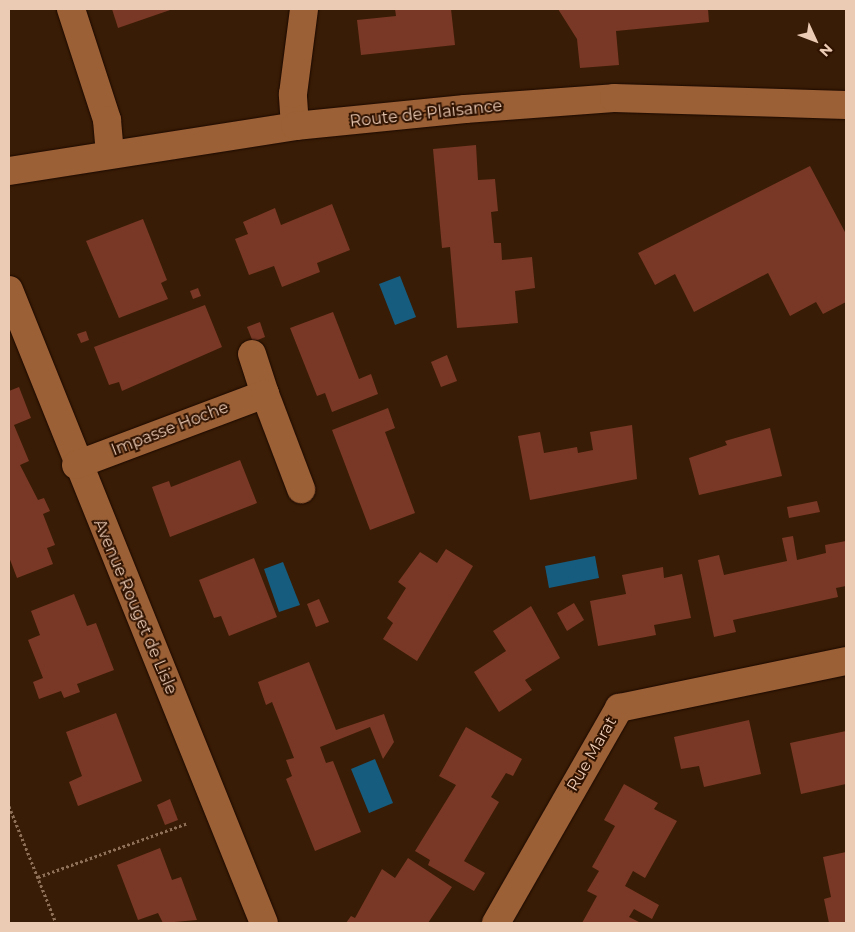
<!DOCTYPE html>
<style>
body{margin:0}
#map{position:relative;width:855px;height:932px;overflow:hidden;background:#391c05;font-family:Montserrat,sans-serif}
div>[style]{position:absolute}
.water>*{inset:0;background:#165c7f}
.building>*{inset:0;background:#793826}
.path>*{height:3px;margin-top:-1.5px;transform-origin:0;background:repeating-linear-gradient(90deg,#8e6f58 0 2.5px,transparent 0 5px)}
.roads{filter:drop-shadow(0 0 1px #1a0900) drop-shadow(0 0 1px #1a0900)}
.street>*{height:28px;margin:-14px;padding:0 14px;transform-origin:14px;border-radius:14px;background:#9b6035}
.secondary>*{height:28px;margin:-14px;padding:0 14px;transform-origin:14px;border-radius:14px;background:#9b6035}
span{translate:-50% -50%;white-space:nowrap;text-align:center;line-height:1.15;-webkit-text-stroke:4px #2f1200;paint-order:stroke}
.street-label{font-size:16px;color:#eccbb5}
.frame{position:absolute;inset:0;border:10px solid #eccbb5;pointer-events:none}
.north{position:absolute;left:790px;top:15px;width:50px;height:50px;-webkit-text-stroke:4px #2f1200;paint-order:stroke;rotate:133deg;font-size:14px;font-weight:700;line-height:20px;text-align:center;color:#eccbb5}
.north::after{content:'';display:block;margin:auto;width:18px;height:22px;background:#eccbb5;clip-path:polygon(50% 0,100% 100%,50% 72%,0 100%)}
</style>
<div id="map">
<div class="water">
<i style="clip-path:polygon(400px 276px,416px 317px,395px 325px,379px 284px)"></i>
<i style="clip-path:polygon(595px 556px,599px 578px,549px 588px,545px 566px)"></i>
<i style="clip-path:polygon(283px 562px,300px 605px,279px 612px,264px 569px)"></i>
<i style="clip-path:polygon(375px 759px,393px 803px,369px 813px,351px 769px)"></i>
</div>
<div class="building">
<i style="clip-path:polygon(112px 9px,173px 9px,118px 28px)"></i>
<i style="clip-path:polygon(395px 9px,451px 9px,455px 45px,361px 55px,357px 20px,396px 16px)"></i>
<i style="clip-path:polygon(558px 9px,708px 9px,709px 22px,616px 31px,619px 65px,580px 68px,577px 39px)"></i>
<i style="clip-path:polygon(476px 145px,478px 180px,495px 179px,498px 211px,491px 212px,494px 243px,501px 243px,502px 260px,532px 257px,535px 288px,515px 291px,518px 323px,457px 328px,450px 247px,442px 248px,433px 149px)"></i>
<i style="clip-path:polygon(810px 166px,846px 234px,846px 302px,823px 314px,816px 302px,790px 316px,768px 273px,694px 312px,675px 274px,655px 285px,638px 253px)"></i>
<i style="clip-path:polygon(332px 204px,350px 250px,317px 263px,320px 272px,282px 287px,274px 266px,249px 275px,235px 239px,248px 234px,243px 222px,275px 208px,281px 225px)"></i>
<i style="clip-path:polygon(143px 219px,167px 280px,161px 283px,168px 299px,119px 318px,86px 241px)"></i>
<i style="clip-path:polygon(198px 288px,201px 296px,193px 299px,190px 291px)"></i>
<i style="clip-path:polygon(205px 305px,222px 347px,122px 391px,119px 382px,109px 385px,94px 347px)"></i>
<i style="clip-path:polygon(333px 312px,359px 379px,371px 374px,378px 394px,332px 412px,325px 393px,317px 396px,290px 328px)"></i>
<i style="clip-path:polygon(260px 322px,265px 337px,253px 342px,247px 327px)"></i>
<i style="clip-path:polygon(86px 331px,89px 340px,81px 343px,77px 334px)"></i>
<i style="clip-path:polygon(447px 355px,457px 381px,441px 387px,431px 362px)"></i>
<i style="clip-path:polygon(19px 387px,31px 418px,14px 425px,29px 461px,20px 465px,38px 500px,44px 498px,50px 511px,43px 514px,55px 545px,47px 548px,53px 564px,17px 578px,9px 557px,9px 391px)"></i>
<i style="clip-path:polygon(388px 408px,395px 428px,385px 432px,415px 513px,370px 530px,332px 430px)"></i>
<i style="clip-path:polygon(632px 425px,637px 479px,530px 500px,518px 436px,540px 432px,544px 453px,577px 447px,578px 453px,593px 450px,590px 432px)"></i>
<i style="clip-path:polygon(770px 428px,782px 476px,699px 495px,689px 458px,727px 445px,725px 441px)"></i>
<i style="clip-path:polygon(240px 460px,257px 503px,170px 537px,152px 487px,169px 481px,171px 487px)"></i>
<i style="clip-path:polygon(817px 501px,820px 512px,789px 518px,787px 507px)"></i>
<i style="clip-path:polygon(793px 536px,797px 560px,826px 553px,825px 545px,846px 541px,846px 586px,836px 588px,838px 597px,733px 620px,736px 632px,714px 637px,698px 560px,719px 555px,724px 575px,787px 561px,782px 538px)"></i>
<i style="clip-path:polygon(446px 549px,473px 566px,417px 661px,383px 639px,393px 623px,387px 618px,406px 588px,398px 582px,420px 552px,437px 563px)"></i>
<i style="clip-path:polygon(254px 558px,277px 617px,229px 636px,221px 616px,214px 618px,199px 580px)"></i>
<i style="clip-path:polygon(663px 567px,664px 578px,682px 574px,691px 618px,654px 625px,656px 635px,598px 646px,590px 601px,626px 594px,622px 575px)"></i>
<i style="clip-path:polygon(74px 594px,87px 626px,96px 623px,114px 670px,77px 684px,80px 692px,64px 698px,61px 691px,39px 699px,33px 682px,43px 678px,28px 640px,40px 635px,31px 611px)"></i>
<i style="clip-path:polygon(319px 599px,329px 622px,316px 627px,307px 604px)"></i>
<i style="clip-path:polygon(574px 603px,584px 620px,567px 631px,557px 613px)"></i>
<i style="clip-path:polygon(531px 606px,560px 658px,525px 680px,532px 690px,499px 712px,474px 672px,506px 651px,493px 631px)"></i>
<i style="clip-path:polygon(309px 662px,336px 730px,384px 714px,394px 742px,383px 759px,370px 727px,320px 747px,326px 763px,333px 761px,361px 832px,315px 851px,286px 779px,292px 776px,286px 760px,294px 758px,272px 702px,266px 705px,258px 682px)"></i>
<i style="clip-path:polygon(116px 713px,142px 781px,78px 806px,69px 782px,82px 776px,66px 732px)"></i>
<i style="clip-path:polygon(749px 720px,761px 774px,704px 787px,699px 766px,681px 769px,674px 737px)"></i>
<i style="clip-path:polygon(466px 727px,522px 759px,513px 776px,506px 773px,491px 797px,499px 802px,464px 861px,485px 873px,474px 891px,428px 865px,430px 860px,415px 851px,456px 785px,439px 776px)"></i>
<i style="clip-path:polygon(846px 731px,846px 784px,801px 794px,790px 743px)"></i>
<i style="clip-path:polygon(624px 784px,658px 803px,654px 809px,677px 821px,645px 878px,633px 871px,625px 886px,659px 905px,652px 919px,634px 909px,629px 917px,641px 923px,582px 923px,597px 896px,587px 891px,599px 871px,592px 867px,615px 826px,604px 820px)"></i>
<i style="clip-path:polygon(170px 799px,178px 820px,165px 825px,157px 805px)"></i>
<i style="clip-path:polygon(160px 848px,172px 880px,181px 877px,197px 920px,163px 923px,158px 913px,138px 920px,117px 865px)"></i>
<i style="clip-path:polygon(846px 852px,846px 923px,829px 923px,824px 899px,831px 897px,823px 857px)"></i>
<i style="clip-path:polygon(408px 858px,452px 887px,428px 923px,346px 923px,351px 916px,355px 918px,382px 869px,395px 878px)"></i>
</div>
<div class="path">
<i style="left:9px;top:806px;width:126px;rotate:68.1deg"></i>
<i style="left:38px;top:877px;width:159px;rotate:-19.8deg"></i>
</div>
<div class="roads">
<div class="street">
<i style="left:71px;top:9px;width:117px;rotate:72deg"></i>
<i style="left:107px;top:120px;width:33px;rotate:85deg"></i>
<i style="left:295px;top:126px;width:32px;rotate:-94deg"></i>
<i style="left:293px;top:94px;width:86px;rotate:-82.6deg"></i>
<i style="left:9px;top:290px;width:682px;rotate:68.06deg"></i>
<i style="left:252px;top:354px;width:42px;rotate:72deg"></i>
<i style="left:76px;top:465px;width:202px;rotate:-20.6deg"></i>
<i style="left:265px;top:394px;width:102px;rotate:69.2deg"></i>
<i style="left:496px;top:923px;width:248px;rotate:-60.2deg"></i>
<i style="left:619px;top:708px;width:232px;rotate:-11.7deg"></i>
</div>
<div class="secondary">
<i style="left:9px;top:171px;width:290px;rotate:-8.9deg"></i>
<i style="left:295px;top:126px;width:171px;rotate:-5.7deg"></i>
<i style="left:465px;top:109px;width:149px;rotate:-4.2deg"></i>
<i style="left:614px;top:98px;width:232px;rotate:1.7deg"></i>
</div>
</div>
<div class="street-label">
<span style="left:426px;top:114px;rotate:-6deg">Route de Plaisance</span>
<span style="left:170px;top:429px;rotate:-21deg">Impasse Hoche</span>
<span style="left:135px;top:607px;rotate:67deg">Avenue Rouget de Lisle</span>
<span style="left:592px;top:754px;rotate:-60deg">Rue Marat</span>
</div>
<div class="frame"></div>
<div class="north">N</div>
</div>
